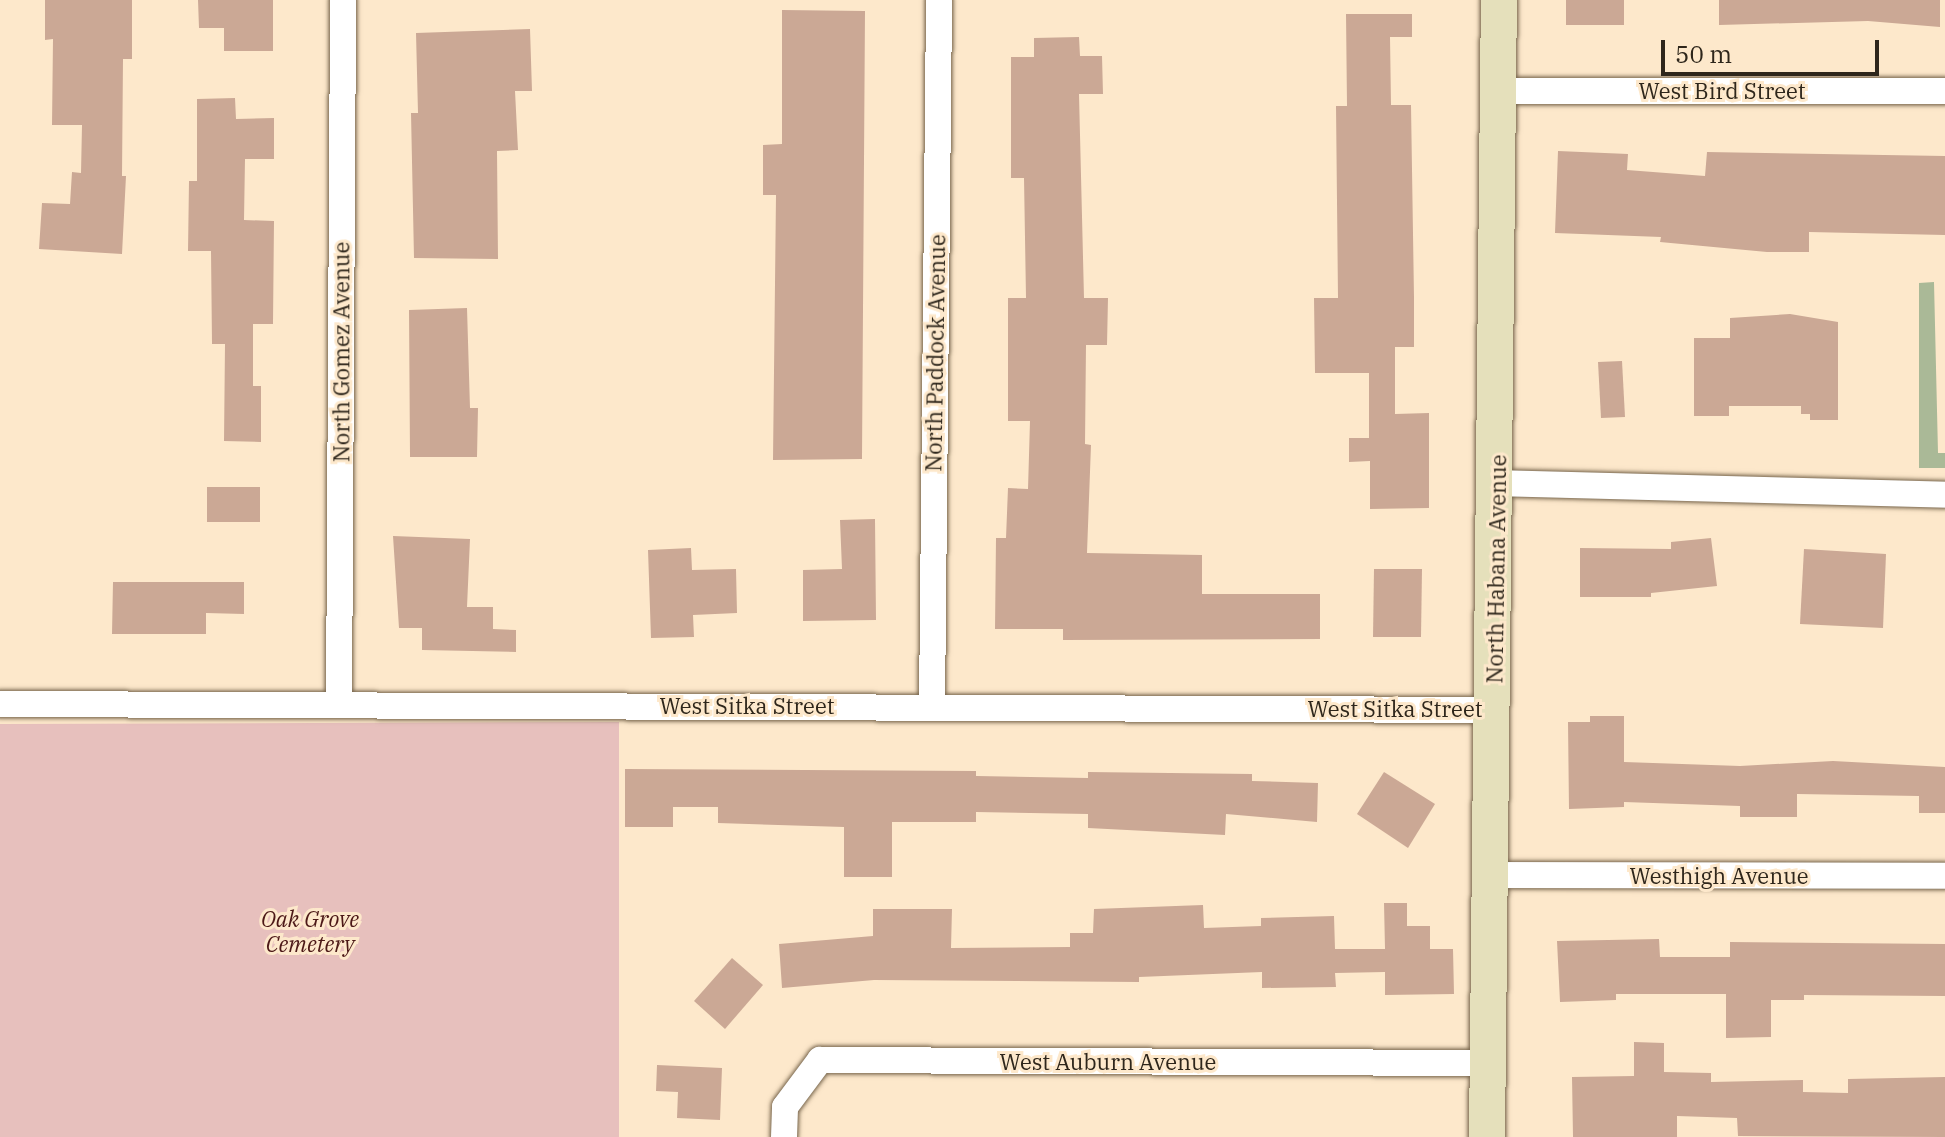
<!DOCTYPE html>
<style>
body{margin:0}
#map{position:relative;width:1945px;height:1137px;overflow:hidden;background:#fde8cb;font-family:"IBM Plex Serif",serif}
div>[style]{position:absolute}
.green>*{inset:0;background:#e7c0bd}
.water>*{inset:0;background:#aab997}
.building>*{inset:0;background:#cba895}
.roads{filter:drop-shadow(0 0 2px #77654c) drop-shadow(0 0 2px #77654c)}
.street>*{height:26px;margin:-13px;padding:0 13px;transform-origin:13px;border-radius:13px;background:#fff}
.secondary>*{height:36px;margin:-18px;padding:0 18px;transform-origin:18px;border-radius:18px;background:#e5e0bb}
span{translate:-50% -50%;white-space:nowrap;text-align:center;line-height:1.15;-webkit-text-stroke:6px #fde8cb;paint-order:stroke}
.street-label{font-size:22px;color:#2e261b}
.park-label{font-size:22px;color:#4c1817;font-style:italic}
.scale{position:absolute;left:1661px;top:40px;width:218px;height:36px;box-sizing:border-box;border:4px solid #2e261b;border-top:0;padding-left:10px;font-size:24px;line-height:28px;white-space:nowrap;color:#2e261b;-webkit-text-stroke:6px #fde8cb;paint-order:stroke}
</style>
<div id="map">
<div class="green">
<i style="clip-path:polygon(619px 722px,619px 1137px,0 1137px,0 724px)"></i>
</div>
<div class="water">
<i style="clip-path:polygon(1934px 282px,1938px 453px,1945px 453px,1945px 468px,1919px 468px,1919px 283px)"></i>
</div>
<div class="building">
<i style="clip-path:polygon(45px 0,132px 0,132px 59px,123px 59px,122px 176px,126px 176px,122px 254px,39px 249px,42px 203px,70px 204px,72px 172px,81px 173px,82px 125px,52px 125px,53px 39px,45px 40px)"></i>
<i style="clip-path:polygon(198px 0,273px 0,273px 51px,224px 51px,224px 28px,199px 28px)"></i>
<i style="clip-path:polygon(1566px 0,1624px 0,1624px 25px,1566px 25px)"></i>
<i style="clip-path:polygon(1719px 0,1940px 0,1940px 27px,1868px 21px,1719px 25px)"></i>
<i style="clip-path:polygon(782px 10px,865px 11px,862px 459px,773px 460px,776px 195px,763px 195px,763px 145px,782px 144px)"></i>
<i style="clip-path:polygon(1346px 14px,1412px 14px,1412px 37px,1390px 37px,1391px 105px,1411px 105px,1414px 298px,1414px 347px,1395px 347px,1395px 414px,1429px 413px,1429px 508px,1370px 509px,1370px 461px,1349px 462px,1349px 438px,1369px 438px,1369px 373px,1315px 373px,1314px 298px,1338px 298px,1336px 106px,1347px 106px)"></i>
<i style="clip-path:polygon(530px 29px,532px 91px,515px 91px,518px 150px,497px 151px,498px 259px,414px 258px,411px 113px,418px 113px,416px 33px)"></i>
<i style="clip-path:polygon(1079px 37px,1080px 56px,1102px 56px,1103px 94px,1079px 94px,1084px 298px,1108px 298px,1107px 345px,1086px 345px,1085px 444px,1091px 445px,1087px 553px,1202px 555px,1202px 594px,1320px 594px,1320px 639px,1063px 640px,1063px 629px,995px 629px,996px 538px,1006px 538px,1008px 488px,1028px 489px,1030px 421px,1008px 421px,1008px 298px,1026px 298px,1024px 178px,1011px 178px,1011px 57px,1034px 57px,1034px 38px)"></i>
<i style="clip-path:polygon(235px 98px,236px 119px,274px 118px,274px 159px,245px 159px,244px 220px,274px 221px,273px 324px,253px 324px,253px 386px,261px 386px,261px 442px,224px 441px,225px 344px,212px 344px,211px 251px,188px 251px,189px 181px,197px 181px,197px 99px)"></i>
<i style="clip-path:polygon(1558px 151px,1628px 154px,1627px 170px,1705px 176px,1707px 152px,1945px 156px,1945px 235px,1809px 232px,1809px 252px,1767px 252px,1660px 242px,1661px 237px,1555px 233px)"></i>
<i style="clip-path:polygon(467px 308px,470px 408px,478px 408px,477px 457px,410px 457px,409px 310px)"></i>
<i style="clip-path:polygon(1790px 314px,1838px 322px,1838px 420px,1810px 420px,1810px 414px,1801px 414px,1801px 406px,1729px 406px,1729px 416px,1694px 416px,1694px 338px,1730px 338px,1730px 318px)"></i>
<i style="clip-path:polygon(1622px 361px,1625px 417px,1601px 418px,1598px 362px)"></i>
<i style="clip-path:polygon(207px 487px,260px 487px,260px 522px,207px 522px)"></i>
<i style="clip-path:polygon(875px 519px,876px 620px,803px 621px,803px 570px,842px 569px,840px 520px)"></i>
<i style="clip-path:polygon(393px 536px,470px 539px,467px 607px,493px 607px,493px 629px,516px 630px,516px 652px,422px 650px,422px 628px,399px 628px)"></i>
<i style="clip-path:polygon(1711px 538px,1717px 586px,1651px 593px,1651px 597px,1580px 597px,1580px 548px,1671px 549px,1671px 542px)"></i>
<i style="clip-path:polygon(691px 548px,692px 570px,736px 569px,737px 613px,693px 615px,694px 637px,651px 638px,648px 550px)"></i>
<i style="clip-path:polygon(1804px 549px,1886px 554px,1883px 628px,1800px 624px)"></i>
<i style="clip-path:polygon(1374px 569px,1422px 569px,1421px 637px,1373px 637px)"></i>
<i style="clip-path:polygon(113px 582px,244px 582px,244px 614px,206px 613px,206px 634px,112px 634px)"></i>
<i style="clip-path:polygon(1590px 716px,1624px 716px,1624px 762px,1740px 766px,1833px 761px,1945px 767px,1945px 813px,1919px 813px,1919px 796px,1797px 794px,1797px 817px,1740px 817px,1740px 806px,1624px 802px,1624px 807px,1569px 809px,1568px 722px,1590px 722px)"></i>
<i style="clip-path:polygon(625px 769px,976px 771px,976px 776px,1088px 778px,1088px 772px,1252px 774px,1252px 781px,1318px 783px,1317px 822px,1226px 814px,1225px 835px,1088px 828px,1088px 814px,976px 812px,976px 822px,892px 822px,892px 877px,844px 877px,844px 827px,718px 823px,718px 807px,673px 807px,673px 827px,625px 827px)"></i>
<i style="clip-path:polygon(1384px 772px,1435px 804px,1408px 848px,1357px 814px)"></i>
<i style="clip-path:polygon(1384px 903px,1407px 903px,1407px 926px,1430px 926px,1430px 949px,1453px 949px,1454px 994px,1385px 995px,1385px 972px,1335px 973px,1336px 987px,1262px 988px,1262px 972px,1139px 977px,1139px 982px,874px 980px,782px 988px,779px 944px,873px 936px,873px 909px,952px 909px,951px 948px,1070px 947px,1070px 933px,1093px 933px,1094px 909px,1203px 905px,1204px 928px,1261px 926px,1261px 918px,1334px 916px,1335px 949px,1385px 949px)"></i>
<i style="clip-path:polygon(1659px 939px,1660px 957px,1730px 957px,1730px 942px,1945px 944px,1945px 996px,1804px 995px,1804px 1000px,1771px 1000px,1771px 1037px,1726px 1038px,1726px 994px,1616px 994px,1616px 1000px,1560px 1002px,1557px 941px)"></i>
<i style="clip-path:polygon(732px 958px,763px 985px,725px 1029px,694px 1001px)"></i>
<i style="clip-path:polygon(1634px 1042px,1664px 1043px,1664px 1072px,1711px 1073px,1711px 1082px,1803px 1080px,1803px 1092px,1848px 1093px,1848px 1079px,1945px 1077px,1945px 1137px,1738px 1136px,1737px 1118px,1677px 1116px,1677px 1137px,1573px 1137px,1572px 1077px,1634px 1076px)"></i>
<i style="clip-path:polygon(657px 1065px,722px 1068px,720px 1120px,677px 1118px,678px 1092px,656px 1091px)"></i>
</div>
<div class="roads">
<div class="street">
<i style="left:1498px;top:91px;width:447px"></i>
<i style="left:1497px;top:483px;width:448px;rotate:1.5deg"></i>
<i style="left:0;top:704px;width:1493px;rotate:0.23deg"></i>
<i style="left:339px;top:705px;width:705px;rotate:-89.67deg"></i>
<i style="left:932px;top:707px;width:707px;rotate:-89.43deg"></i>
<i style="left:1493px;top:875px;width:452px;rotate:0.1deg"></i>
<i style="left:784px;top:1137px;width:30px;rotate:-88deg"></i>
<i style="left:785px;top:1107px;width:59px;rotate:-53.3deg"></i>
<i style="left:820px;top:1060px;width:665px;rotate:0.26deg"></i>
</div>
<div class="secondary">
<i style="left:1487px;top:1137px;width:1137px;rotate:-89.4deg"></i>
</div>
</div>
<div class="street-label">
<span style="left:1722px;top:91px">West Bird Street</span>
<span style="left:341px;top:352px;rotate:-90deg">North Gomez Avenue</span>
<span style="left:935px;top:353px;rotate:-89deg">North Paddock Avenue</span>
<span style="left:1496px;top:569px;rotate:-89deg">North Habana Avenue</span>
<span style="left:747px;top:706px">West Sitka Street</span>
<span style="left:1395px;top:709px">West Sitka Street</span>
<span style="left:1719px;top:876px">Westhigh Avenue</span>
<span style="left:1108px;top:1062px">West Auburn Avenue</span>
</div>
<div class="park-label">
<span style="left:310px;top:931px">Oak Grove<br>Cemetery</span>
</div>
<div class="scale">50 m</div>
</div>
